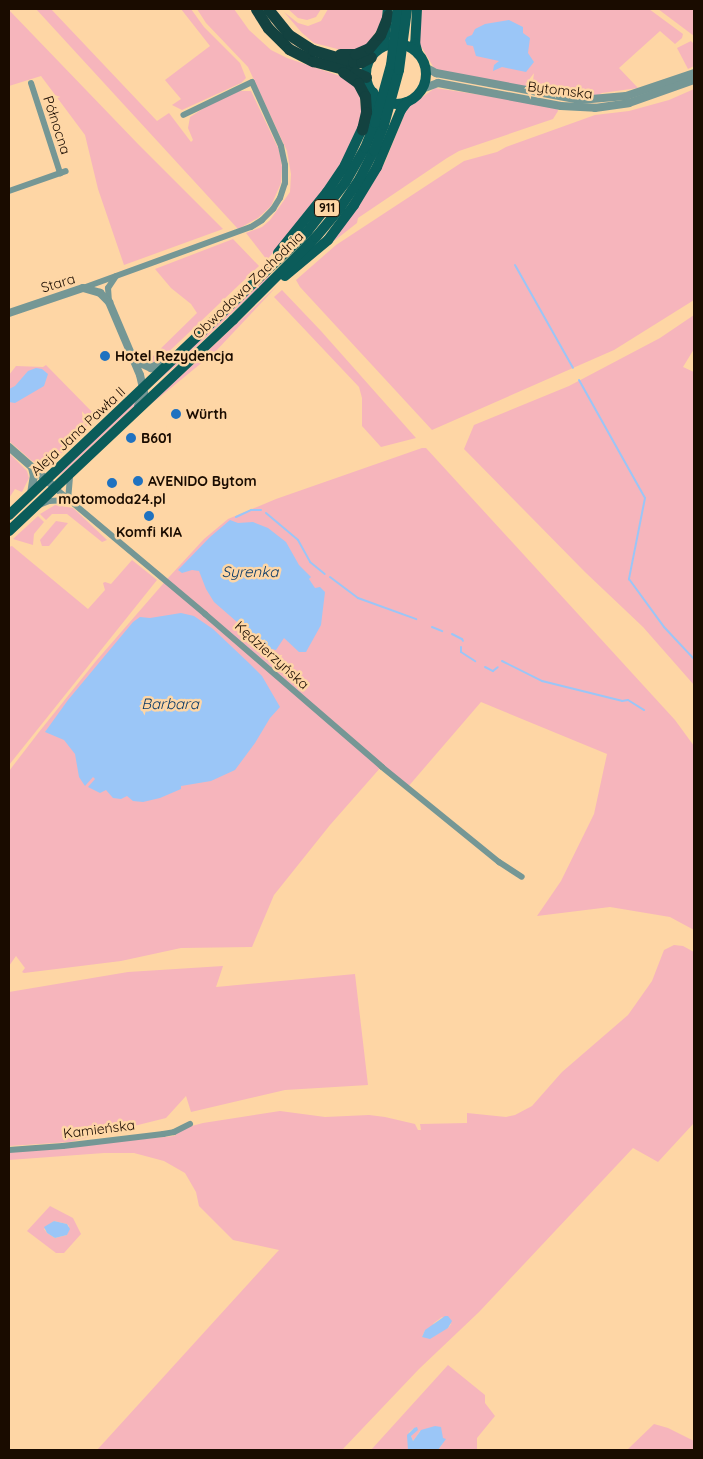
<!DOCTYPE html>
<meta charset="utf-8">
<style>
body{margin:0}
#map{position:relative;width:703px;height:1459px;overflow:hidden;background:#fed6a5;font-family:Quicksand,sans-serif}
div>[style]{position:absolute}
.green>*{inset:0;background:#f6b5bc}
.water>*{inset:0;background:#9bc6f7}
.stream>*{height:2px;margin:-1px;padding:0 1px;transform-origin:1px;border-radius:1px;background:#9bc6f7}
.minor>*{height:6px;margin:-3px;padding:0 3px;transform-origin:3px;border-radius:3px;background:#759795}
.tertiary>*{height:8px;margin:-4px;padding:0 4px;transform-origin:4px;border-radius:4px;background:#759795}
.primary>*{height:10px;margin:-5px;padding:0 5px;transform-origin:5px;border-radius:5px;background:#0b5c5a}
.primary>.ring{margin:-5px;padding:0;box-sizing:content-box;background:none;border:10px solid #0b5c5a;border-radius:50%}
.motorway>*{height:11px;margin:-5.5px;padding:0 5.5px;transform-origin:5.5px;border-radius:5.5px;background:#134240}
.primary-bridge>*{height:10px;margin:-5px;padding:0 5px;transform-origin:5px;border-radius:5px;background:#0b5c5a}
.dots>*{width:14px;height:14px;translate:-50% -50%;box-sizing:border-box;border:2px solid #fed6a5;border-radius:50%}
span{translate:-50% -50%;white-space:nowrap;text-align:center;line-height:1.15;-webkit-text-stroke:5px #fed6a5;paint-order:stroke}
.shield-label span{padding:1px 4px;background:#fed6a5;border:1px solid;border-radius:4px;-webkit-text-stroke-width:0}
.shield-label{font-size:12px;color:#1a0c00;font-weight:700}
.street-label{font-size:14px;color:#1a0c00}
.poi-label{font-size:14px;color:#1a0c00;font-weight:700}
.left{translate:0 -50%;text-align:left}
.water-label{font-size:15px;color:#0d3b67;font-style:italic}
.frame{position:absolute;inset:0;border:10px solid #1a0c00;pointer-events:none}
</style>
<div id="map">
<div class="green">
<i style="clip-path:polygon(36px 9px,51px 9px,157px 121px,169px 113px,191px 142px,193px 140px,188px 128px,190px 117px,207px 106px,239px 91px,251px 91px,279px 150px,282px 167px,281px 183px,271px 206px,258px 218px,238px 229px)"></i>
<i style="clip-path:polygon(181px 9px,191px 9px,204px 27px,240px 63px,246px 78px,241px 83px,182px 110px,172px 105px,181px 99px,165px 80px,210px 46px)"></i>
<i style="clip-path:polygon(197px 9px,234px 9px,249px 30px,271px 50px,287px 58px,346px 78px,359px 90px,362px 118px,347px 153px,331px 180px,267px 260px,246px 233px,262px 227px,270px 220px,290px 192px,291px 174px,287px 151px,248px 67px,206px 23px)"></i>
<i style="clip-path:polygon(288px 9px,300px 10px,321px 9px,316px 17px,307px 20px,298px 18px)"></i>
<i style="clip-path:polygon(328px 9px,383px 9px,382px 22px,368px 44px,349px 52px,314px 43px,302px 33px,284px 12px,298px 23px,308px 26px,321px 21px)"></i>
<i style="clip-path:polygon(422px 9px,649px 9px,683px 34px,682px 38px,675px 44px,660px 31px,619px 68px,638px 88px,602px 93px,593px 97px,582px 97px,446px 72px,434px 68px,419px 43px)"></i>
<i style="clip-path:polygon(658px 9px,694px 9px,694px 36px)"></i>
<i style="clip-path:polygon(9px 10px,138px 144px,223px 229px,124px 265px,98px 189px,85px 135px,41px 76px,9px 86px)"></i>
<i style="clip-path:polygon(691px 41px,694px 44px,694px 66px,688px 69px,677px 48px)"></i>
<i style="clip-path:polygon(435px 88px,508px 99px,557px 108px,558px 111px,553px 119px,459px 151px,447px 158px,358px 218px,357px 223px,320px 252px,368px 191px,385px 162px,407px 108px)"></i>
<i style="clip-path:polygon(694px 89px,694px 300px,614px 350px,432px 430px,300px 287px,296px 280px,336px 245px,464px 161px,497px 152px,506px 147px,595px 115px,629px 111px,669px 100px)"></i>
<i style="clip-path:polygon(233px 239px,259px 266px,158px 362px,147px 362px,197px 313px,191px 304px,171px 288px,155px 269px)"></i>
<i style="clip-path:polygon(268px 275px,270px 277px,178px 364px,149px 388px)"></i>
<i style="clip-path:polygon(278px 285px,215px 352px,150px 405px)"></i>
<i style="clip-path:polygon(282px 290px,321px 331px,416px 438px,381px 447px,362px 426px,362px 398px,359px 387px,274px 297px)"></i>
<i style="clip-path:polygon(694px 315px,694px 349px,683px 367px,694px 372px,694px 685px,643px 627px,585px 572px,464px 449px,474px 425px,569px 386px,660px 338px)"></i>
<i style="clip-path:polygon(46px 365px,97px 417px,55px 460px,46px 466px,32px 461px,9px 441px,9px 375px,16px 366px,43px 367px)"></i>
<i style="clip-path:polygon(136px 400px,136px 404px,64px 472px,56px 477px)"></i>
<i style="clip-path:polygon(422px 448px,426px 448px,675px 720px,694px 746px,694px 930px,670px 917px,610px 907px,537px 916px,561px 881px,594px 814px,607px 754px,481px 702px,407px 788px,381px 767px,330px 825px,274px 895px,252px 947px,181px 948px,121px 961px,24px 973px,22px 972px,25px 968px,16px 956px,9px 966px,9px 771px,39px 732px,96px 661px,169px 577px,204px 539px,228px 519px,276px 499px)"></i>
<i style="clip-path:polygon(9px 453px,27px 471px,29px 478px,22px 492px,15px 489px,9px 498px)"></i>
<i style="clip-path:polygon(55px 505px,73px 508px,107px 540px,102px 542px,67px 514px,52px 514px,46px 520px,40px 514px)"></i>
<i style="clip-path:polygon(38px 516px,44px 522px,34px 534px,33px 545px,13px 539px)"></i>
<i style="clip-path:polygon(56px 521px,68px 523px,49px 546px,42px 546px,40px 540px)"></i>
<i style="clip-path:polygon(12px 546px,88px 609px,105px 590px,103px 583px,105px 582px,111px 584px,132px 560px,157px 580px,9px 765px,9px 547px)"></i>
<i style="clip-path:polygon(evenodd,674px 945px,683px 946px,694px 952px,694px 1123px,658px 1162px,633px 1148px,479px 1312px,419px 1369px,342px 1450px,97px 1450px,279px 1250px,233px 1240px,199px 1206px,196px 1192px,185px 1173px,164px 1161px,134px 1153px,104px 1153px,9px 1160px,9px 1152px,174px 1136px,184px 1128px,203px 1123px,280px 1111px,325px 1117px,369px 1115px,385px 1117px,415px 1124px,418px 1130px,421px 1130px,420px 1124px,467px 1123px,467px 1113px,506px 1117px,515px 1115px,532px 1106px,562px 1072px,628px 1015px,652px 981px,664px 950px,674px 945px,442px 1317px,451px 1324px,448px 1328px,422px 1337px,425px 1330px,430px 1329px,434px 1323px,442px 1317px)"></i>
<i style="clip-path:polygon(223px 966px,216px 987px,355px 974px,368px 1085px,285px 1090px,191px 1112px,186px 1096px,166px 1118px,70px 1142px,9px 1146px,9px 992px,128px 972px)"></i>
<i style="clip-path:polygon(evenodd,50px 1206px,73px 1218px,81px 1234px,64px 1253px,56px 1253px,27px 1231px,50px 1206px,54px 1221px,67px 1224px,69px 1226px,67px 1235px,55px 1238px,47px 1233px,44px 1229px,54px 1221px)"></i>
<i style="clip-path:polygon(448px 1365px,485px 1395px,485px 1403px,495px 1416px,477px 1438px,477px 1450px,438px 1450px,443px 1443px,443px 1438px,428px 1429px,420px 1431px,413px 1441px,411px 1436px,414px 1428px,409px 1432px,408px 1450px,371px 1450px)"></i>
<i style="clip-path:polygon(654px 1424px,668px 1428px,694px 1441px,694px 1450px,627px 1450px)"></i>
</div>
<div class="water">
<i style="clip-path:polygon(509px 20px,523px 27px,523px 33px,530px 38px,528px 53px,534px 62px,526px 72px,502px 67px,493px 71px,494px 65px,499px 61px,476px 56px,473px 46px,467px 45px,465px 40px,467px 37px,472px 35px,475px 29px,485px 24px)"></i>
<i style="clip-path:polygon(36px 368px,42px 369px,48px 374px,44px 386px,15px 403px,9px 402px,9px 389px,15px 386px,28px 371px)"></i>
<i style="clip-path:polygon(230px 520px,238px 523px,253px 522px,268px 528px,286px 542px,299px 565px,311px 577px,309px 579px,315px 588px,320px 587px,325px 592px,321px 625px,306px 652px,299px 652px,284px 638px,276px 650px,267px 648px,214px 602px,206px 589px,199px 571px,192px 570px,182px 573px,178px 570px,210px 537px)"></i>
<i style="clip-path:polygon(181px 613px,194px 616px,213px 629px,250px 664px,262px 676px,280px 707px,270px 718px,255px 743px,235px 770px,211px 781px,181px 786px,181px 789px,160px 798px,143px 802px,133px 801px,127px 796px,121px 799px,113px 798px,106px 790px,100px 793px,88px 787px,95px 779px,93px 777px,85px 786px,79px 777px,75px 754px,64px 740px,45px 732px,68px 700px,133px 622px,140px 617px,150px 618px)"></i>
<i style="clip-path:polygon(54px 1221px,67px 1224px,70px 1229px,67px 1235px,55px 1238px,47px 1233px,44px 1227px)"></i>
<i style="clip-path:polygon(445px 1316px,448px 1316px,452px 1321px,448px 1328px,430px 1339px,422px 1337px,425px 1330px)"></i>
<i style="clip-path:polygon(435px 1426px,441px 1427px,443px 1438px,446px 1439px,438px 1450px,408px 1450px,407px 1435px,414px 1428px,417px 1427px,418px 1430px,411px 1436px,413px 1441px,421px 1430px)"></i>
</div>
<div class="stream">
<i style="left:515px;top:265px;width:118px;rotate:60.6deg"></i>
<i style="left:579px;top:380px;width:135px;rotate:60.8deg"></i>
<i style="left:645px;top:498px;width:83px;rotate:101.2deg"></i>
<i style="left:629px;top:579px;width:59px;rotate:53.9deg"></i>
<i style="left:664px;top:627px;width:44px;rotate:46.8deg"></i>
<i style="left:266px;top:513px;width:42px;rotate:40.2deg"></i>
<i style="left:298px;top:540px;width:25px;rotate:61deg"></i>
<i style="left:310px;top:562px;width:19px;rotate:39deg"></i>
<i style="left:236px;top:517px;width:17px;rotate:-25deg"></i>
<i style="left:251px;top:510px;width:10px"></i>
<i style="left:330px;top:577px;width:35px;rotate:37deg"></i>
<i style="left:358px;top:598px;width:62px;rotate:19.9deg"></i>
<i style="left:432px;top:627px;width:11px;rotate:22deg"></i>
<i style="left:452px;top:634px;width:11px;rotate:27deg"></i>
<i style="left:462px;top:639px;width:2px;rotate:63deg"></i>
<i style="left:461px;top:647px;width:5px;rotate:90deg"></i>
<i style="left:461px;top:652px;width:17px;rotate:33deg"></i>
<i style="left:502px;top:661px;width:45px;rotate:26.6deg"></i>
<i style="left:542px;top:681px;width:82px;rotate:14deg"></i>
<i style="left:622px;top:701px;width:6px;rotate:-9deg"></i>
<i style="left:628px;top:700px;width:19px;rotate:32deg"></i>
<i style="left:485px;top:667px;width:9px;rotate:27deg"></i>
<i style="left:493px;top:671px;width:6px;rotate:-39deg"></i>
</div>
<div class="minor">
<i style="left:31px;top:83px;width:95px;rotate:72.1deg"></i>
<i style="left:9px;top:191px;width:60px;rotate:-19.3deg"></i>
<i style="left:83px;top:288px;width:179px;rotate:-20deg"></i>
<i style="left:251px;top:227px;width:13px;rotate:-32deg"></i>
<i style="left:262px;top:220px;width:16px;rotate:-45deg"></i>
<i style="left:273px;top:209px;width:13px;rotate:-58deg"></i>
<i style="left:280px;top:198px;width:16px;rotate:-72deg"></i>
<i style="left:285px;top:183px;width:18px;rotate:-90deg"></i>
<i style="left:285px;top:165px;width:19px;rotate:-102deg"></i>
<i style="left:281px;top:146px;width:70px;rotate:-114.4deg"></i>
<i style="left:252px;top:82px;width:76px;rotate:154.4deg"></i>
<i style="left:109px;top:302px;width:14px;rotate:-94deg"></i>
<i style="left:108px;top:288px;width:14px;rotate:-56deg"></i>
<i style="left:55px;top:488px;width:196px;rotate:40deg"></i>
<i style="left:205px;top:614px;width:234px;rotate:40.8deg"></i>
<i style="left:382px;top:767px;width:151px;rotate:39.1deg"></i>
<i style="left:499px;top:862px;width:27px;rotate:33deg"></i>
<i style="left:68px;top:500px;width:24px;rotate:-85deg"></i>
<i style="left:39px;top:505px;width:11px;rotate:-22deg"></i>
<i style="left:49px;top:501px;width:19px;rotate:-3deg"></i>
<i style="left:9px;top:1150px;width:54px;rotate:-4.2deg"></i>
<i style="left:63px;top:1146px;width:101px;rotate:-6.8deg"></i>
<i style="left:163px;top:1134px;width:11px;rotate:-10deg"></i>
<i style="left:174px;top:1132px;width:18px;rotate:-27deg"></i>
</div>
<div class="tertiary">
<i style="left:425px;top:67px;width:13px;rotate:29deg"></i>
<i style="left:436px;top:73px;width:147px;rotate:10.6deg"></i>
<i style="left:580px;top:100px;width:46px;rotate:-5deg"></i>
<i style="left:626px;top:96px;width:72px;rotate:-18.7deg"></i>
<i style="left:422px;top:89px;width:17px;rotate:-21deg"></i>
<i style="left:438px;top:83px;width:125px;rotate:10.6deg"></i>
<i style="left:561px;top:106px;width:34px;rotate:3deg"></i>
<i style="left:595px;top:108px;width:34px;rotate:-8deg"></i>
<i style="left:629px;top:103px;width:69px;rotate:-19.5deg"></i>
<i style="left:9px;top:313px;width:78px;rotate:-18.7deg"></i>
<i style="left:83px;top:288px;width:18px;rotate:16deg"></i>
<i style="left:100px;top:293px;width:13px;rotate:45deg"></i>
<i style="left:109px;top:302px;width:79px;rotate:67deg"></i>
<i style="left:140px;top:375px;width:18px;rotate:77deg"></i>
<i style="left:144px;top:393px;width:14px;rotate:115deg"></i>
<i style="left:134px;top:360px;width:19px;rotate:25deg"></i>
<i style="left:151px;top:368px;width:19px;rotate:-28deg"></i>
<i style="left:9px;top:447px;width:55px;rotate:41.3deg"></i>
<i style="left:31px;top:494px;width:18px;rotate:-81deg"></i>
<i style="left:34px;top:476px;width:9px;rotate:-103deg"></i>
</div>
<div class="primary">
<i style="left:417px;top:9px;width:34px;rotate:93deg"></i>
<i style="left:415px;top:43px;width:11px;rotate:75deg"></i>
<i class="ring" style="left:366px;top:44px;width:50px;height:50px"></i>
<i style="left:384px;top:46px;width:37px;rotate:-84deg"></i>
<i style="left:278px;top:253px;width:78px;rotate:-51.2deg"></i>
<i style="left:327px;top:192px;width:32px;rotate:-56deg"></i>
<i style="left:345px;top:165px;width:59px;rotate:-64.7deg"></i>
<i style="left:370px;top:112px;width:20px;rotate:-81deg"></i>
<i style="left:285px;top:276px;width:56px;rotate:-39.9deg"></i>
<i style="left:328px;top:240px;width:44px;rotate:-53.4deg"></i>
<i style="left:354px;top:205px;width:44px;rotate:-58.8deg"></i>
<i style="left:377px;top:167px;width:62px;rotate:-67.2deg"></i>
<i style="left:401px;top:110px;width:10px;rotate:-53deg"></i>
<i style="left:9px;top:515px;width:411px;rotate:-43.5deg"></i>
<i style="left:307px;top:232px;width:62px;rotate:-52.2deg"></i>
<i style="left:345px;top:183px;width:40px;rotate:-60.3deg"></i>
<i style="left:365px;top:148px;width:27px;rotate:-68deg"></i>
<i style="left:9px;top:531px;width:308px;rotate:-43.3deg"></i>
<i style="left:233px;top:320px;width:117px;rotate:-45deg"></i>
<i style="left:316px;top:237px;width:38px;rotate:-50deg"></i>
<i style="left:340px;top:208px;width:36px;rotate:-56deg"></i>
<i style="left:360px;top:178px;width:30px;rotate:-63deg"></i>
<i style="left:374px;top:151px;width:28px;rotate:-69deg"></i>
</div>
<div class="motorway">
<i style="left:256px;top:9px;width:22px;rotate:58deg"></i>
<i style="left:268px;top:28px;width:30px;rotate:45deg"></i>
<i style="left:289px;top:49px;width:27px;rotate:27deg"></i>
<i style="left:313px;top:61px;width:43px;rotate:14.7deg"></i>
<i style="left:355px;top:72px;width:12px;rotate:24deg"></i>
<i style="left:268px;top:9px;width:32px;rotate:51deg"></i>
<i style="left:288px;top:34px;width:30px;rotate:33deg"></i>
<i style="left:313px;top:50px;width:42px;rotate:16.7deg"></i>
<i style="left:353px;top:62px;width:8px"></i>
<i style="left:361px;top:62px;width:11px;rotate:-27deg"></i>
<i style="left:340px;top:54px;width:15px"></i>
<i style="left:355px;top:54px;width:15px;rotate:-23deg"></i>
<i style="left:369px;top:48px;width:17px;rotate:-50deg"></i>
<i style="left:380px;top:35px;width:22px;rotate:-68deg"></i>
<i style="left:343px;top:72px;width:19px;rotate:36deg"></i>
<i style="left:358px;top:83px;width:15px;rotate:62deg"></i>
<i style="left:365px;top:96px;width:16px;rotate:86deg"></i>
<i style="left:366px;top:112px;width:18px;rotate:103deg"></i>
</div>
<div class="primary-bridge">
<i style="left:375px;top:123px;width:60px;rotate:-74.6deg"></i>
<i style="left:391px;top:65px;width:56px;rotate:-82.9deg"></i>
<i style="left:384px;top:125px;width:57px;rotate:-74.7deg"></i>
<i style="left:399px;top:70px;width:62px;rotate:-82.5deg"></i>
</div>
<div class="dots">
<i style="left:105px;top:356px;background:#1f72c0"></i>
<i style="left:176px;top:414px;background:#1f72c0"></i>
<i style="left:131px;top:438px;background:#1f72c0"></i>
<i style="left:138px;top:481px;background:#1f72c0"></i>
<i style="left:112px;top:483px;background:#1f72c0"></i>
<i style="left:149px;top:516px;background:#1f72c0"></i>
</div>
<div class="shield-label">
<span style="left:327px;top:208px">911</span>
</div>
<div class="street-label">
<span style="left:560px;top:90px;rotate:7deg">Bytomska</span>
<span style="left:57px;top:125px;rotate:72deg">Północna</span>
<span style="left:58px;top:283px;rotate:-17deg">Stara</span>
<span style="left:248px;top:285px;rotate:-44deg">Obwodowa Zachodnia</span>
<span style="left:78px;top:431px;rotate:-43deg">Aleja Jana Pawła II</span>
<span style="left:272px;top:655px;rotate:42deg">Kędzierzyńska</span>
<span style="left:99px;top:1129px;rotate:-7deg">Kamieńska</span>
</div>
<div class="poi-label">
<span class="left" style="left:115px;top:356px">Hotel Rezydencja</span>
<span class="left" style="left:186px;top:414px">Würth</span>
<span class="left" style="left:141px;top:438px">B601</span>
<span class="left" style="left:148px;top:481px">AVENIDO Bytom</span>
<span style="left:112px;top:499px">motomoda24.pl</span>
<span style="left:149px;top:532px">Komfi KIA</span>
</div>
<div class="water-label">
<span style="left:250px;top:572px">Syrenka</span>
<span style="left:170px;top:704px">Barbara</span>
</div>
<div class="frame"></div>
</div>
